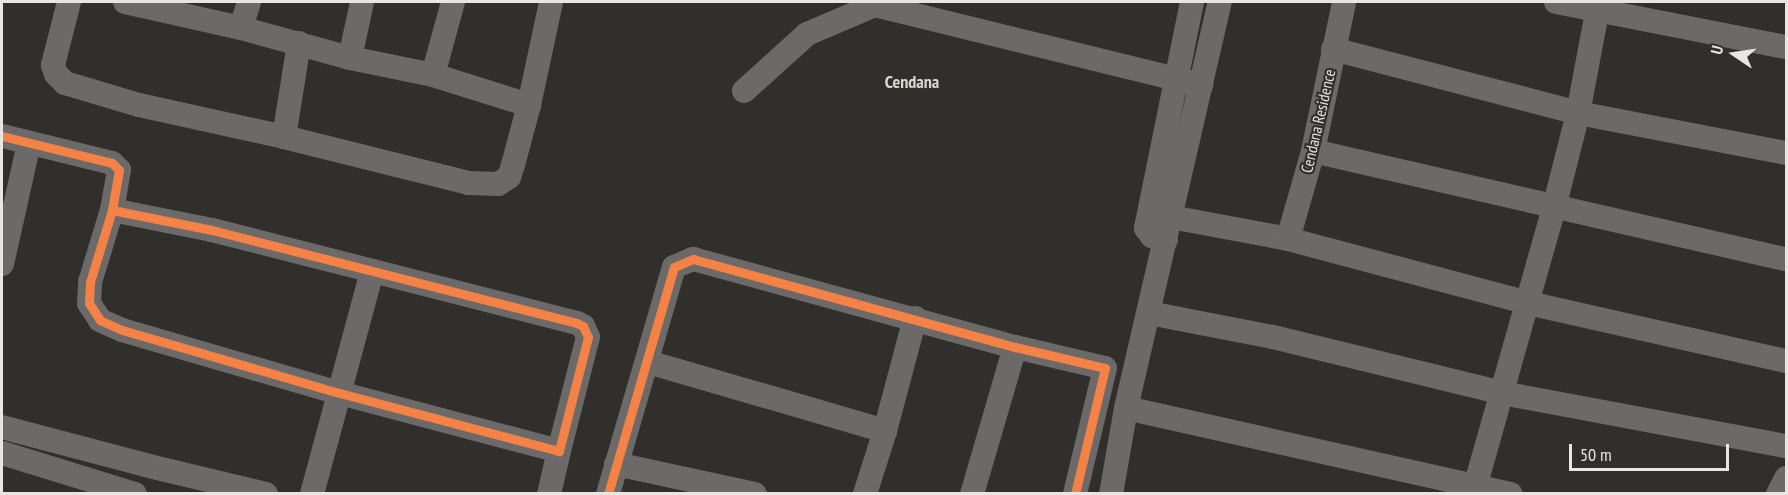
<!DOCTYPE html>
<style>
body{margin:0}
#map{position:relative;width:1788px;height:495px;overflow:hidden;background:#302f2c;font-family:"PT Sans Narrow",sans-serif}
div>[style]{position:absolute}
.street>*{height:24px;margin:-12px;padding:0 12px;transform-origin:12px;border-radius:12px;background:#6b6a68}
.cycleway>*{height:9px;margin:-4.5px;padding:0 4.5px;transform-origin:4.5px;border-radius:4.5px;background:#f48246}
span{translate:-50% -50%;white-space:nowrap;text-align:center;line-height:1.15;-webkit-text-stroke:4.5px #31302b;paint-order:stroke}
.street-label{font-size:16px;color:#e6e6e3}
.neighbourhood-label{font-size:18px;color:#d9d8d2;font-weight:700}
.frame{position:absolute;inset:0;border:3px solid #e6e6e3;pointer-events:none}
.north{position:absolute;left:1704px;top:24px;width:60px;height:60px;-webkit-text-stroke:4px #31302b;paint-order:stroke;rotate:283deg;font-size:16px;font-weight:700;line-height:24px;text-align:center;color:#e6e6e3}
.north::after{content:'';display:block;margin:auto;width:21px;height:27px;background:#e6e6e3;clip-path:polygon(50% 0,100% 100%,50% 72%,0 100%)}
.scale{position:absolute;left:1569px;top:444px;width:160px;height:27px;box-sizing:border-box;border:3px solid #e6e6e3;border-top:0;padding-left:8px;font-size:18px;line-height:21px;white-space:nowrap;color:#e6e6e3;-webkit-text-stroke:4px #31302b;paint-order:stroke}
</style>
<div id="map">
<div class="street">
<i style="left:69px;top:2px;width:65px;rotate:104.3deg"></i>
<i style="left:53px;top:65px;width:9px;rotate:72deg"></i>
<i style="left:56px;top:74px;width:13px;rotate:45deg"></i>
<i style="left:65px;top:83px;width:77px;rotate:16.6deg"></i>
<i style="left:139px;top:105px;width:148px;rotate:12.4deg"></i>
<i style="left:284px;top:137px;width:190px;rotate:14deg"></i>
<i style="left:468px;top:183px;width:30px;rotate:2deg"></i>
<i style="left:498px;top:184px;width:13px;rotate:-32deg"></i>
<i style="left:509px;top:177px;width:13px;rotate:-72deg"></i>
<i style="left:513px;top:165px;width:62px;rotate:-75.1deg"></i>
<i style="left:529px;top:105px;width:105px;rotate:-77.9deg"></i>
<i style="left:125px;top:2px;width:119px;rotate:12.6deg"></i>
<i style="left:241px;top:28px;width:113px;rotate:15.4deg"></i>
<i style="left:350px;top:58px;width:85px;rotate:11.6deg"></i>
<i style="left:433px;top:75px;width:101px;rotate:17.4deg"></i>
<i style="left:1556px;top:2px;width:234px;rotate:11.1deg"></i>
<i style="left:241px;top:28px;width:27px;rotate:-73deg"></i>
<i style="left:1333px;top:49px;width:253px;rotate:14.6deg"></i>
<i style="left:1578px;top:113px;width:212px;rotate:10.9deg"></i>
<i style="left:350px;top:58px;width:57px;rotate:-77.9deg"></i>
<i style="left:433px;top:75px;width:76px;rotate:-74.7deg"></i>
<i style="left:744px;top:91px;width:85px;rotate:-42.1deg"></i>
<i style="left:807px;top:34px;width:74px;rotate:-23.1deg"></i>
<i style="left:875px;top:5px;width:336px;rotate:13.8deg"></i>
<i style="left:2px;top:136px;width:113px;rotate:13.8deg"></i>
<i style="left:112px;top:163px;width:10px;rotate:45deg"></i>
<i style="left:119px;top:170px;width:41px;rotate:99.9deg"></i>
<i style="left:112px;top:210px;width:102px;rotate:11.3deg"></i>
<i style="left:212px;top:230px;width:377px;rotate:14.3deg"></i>
<i style="left:577px;top:323px;width:7px;rotate:27deg"></i>
<i style="left:583px;top:326px;width:12px;rotate:66deg"></i>
<i style="left:588px;top:337px;width:118px;rotate:104.3deg"></i>
<i style="left:559px;top:451px;width:228px;rotate:-165.2deg"></i>
<i style="left:339px;top:393px;width:226px;rotate:-163.8deg"></i>
<i style="left:122px;top:330px;width:24px;rotate:-156deg"></i>
<i style="left:100px;top:320px;width:20px;rotate:-123deg"></i>
<i style="left:89px;top:303px;width:21px;rotate:-87deg"></i>
<i style="left:90px;top:282px;width:75px;rotate:-73deg"></i>
<i style="left:284px;top:137px;width:95px;rotate:-80.9deg"></i>
<i style="left:1313px;top:151px;width:485px;rotate:12.9deg"></i>
<i style="left:1171px;top:217px;width:119px;rotate:10.6deg"></i>
<i style="left:1288px;top:239px;width:248px;rotate:14.9deg"></i>
<i style="left:1528px;top:303px;width:264px;rotate:12.7deg"></i>
<i style="left:1288px;top:239px;width:91px;rotate:-74.1deg"></i>
<i style="left:1313px;top:151px;width:152px;rotate:-78.2deg"></i>
<i style="left:1166px;top:240px;width:15px;rotate:-164deg"></i>
<i style="left:1152px;top:236px;width:10px;rotate:-127deg"></i>
<i style="left:1146px;top:228px;width:231px;rotate:-78.5deg"></i>
<i style="left:2px;top:264px;width:124px;rotate:-77.4deg"></i>
<i style="left:1149px;top:313px;width:126px;rotate:11deg"></i>
<i style="left:1273px;top:337px;width:236px;rotate:13.7deg"></i>
<i style="left:1502px;top:393px;width:289px;rotate:10.6deg"></i>
<i style="left:648px;top:362px;width:247px;rotate:16.2deg"></i>
<i style="left:1126px;top:408px;width:394px;rotate:12.6deg"></i>
<i style="left:2px;top:427px;width:156px;rotate:14.8deg"></i>
<i style="left:153px;top:467px;width:116px;rotate:13.4deg"></i>
<i style="left:2px;top:453px;width:139px;rotate:17.1deg"></i>
<i style="left:616px;top:464px;width:142px;rotate:12.2deg"></i>
<i style="left:312px;top:494px;width:231px;rotate:-74.9deg"></i>
<i style="left:549px;top:494px;width:44px;rotate:-76.9deg"></i>
<i style="left:608px;top:494px;width:236px;rotate:-73.8deg"></i>
<i style="left:674px;top:267px;width:21px;rotate:-23deg"></i>
<i style="left:693px;top:259px;width:334px;rotate:15.3deg"></i>
<i style="left:1015px;top:347px;width:92px;rotate:13.1deg"></i>
<i style="left:1105px;top:368px;width:130px;rotate:103.4deg"></i>
<i style="left:865px;top:494px;width:66px;rotate:-72.4deg"></i>
<i style="left:885px;top:431px;width:117px;rotate:-75.1deg"></i>
<i style="left:972px;top:494px;width:153px;rotate:-73.7deg"></i>
<i style="left:1111px;top:494px;width:87px;rotate:-80.1deg"></i>
<i style="left:1126px;top:408px;width:417px;rotate:-77deg"></i>
<i style="left:1473px;top:494px;width:297px;rotate:-74.2deg"></i>
<i style="left:1554px;top:208px;width:98px;rotate:-75.8deg"></i>
<i style="left:1578px;top:113px;width:113px;rotate:-79.3deg"></i>
<i style="left:1778px;top:494px;width:18px;rotate:-63deg"></i>
</div>
<div class="cycleway">
<i style="left:2px;top:136px;width:113px;rotate:13.8deg"></i>
<i style="left:112px;top:163px;width:10px;rotate:45deg"></i>
<i style="left:119px;top:170px;width:41px;rotate:99.9deg"></i>
<i style="left:112px;top:210px;width:102px;rotate:11.3deg"></i>
<i style="left:212px;top:230px;width:377px;rotate:14.3deg"></i>
<i style="left:577px;top:323px;width:7px;rotate:27deg"></i>
<i style="left:583px;top:326px;width:12px;rotate:66deg"></i>
<i style="left:588px;top:337px;width:118px;rotate:104.3deg"></i>
<i style="left:559px;top:451px;width:228px;rotate:-165.2deg"></i>
<i style="left:339px;top:393px;width:226px;rotate:-163.8deg"></i>
<i style="left:122px;top:330px;width:24px;rotate:-156deg"></i>
<i style="left:100px;top:320px;width:20px;rotate:-123deg"></i>
<i style="left:89px;top:303px;width:21px;rotate:-87deg"></i>
<i style="left:90px;top:282px;width:75px;rotate:-73deg"></i>
<i style="left:608px;top:494px;width:236px;rotate:-73.8deg"></i>
<i style="left:674px;top:267px;width:21px;rotate:-23deg"></i>
<i style="left:693px;top:259px;width:334px;rotate:15.3deg"></i>
<i style="left:1015px;top:347px;width:92px;rotate:13.1deg"></i>
<i style="left:1105px;top:368px;width:130px;rotate:103.4deg"></i>
</div>
<div class="street-label">
<span style="left:1318px;top:121px;rotate:-77deg">Cendana Residence</span>
</div>
<div class="neighbourhood-label">
<span style="left:912px;top:82px">Cendana</span>
</div>
<div class="frame"></div>
<div class="north">U</div>
<div class="scale">50 m</div>
</div>
